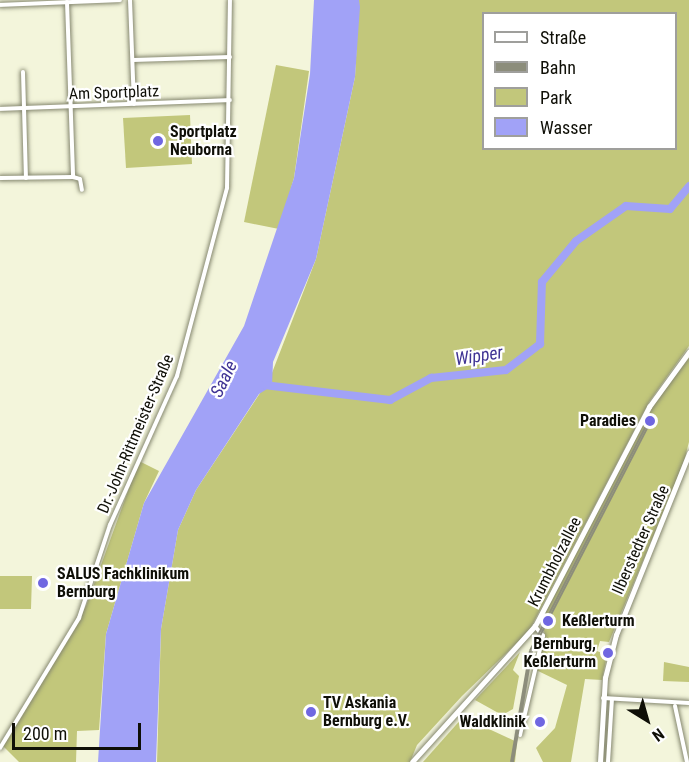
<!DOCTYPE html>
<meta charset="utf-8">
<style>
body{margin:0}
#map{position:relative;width:689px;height:762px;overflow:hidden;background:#f3f5db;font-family:"Roboto Condensed",sans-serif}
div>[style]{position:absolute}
.green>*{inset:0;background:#c2c77b}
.water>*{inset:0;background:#a1a2f7}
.river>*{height:8px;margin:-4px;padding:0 4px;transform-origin:4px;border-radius:4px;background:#a1a2f7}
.roads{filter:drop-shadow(0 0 2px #85876f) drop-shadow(0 0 2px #85876f)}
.minor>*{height:4px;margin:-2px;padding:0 2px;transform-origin:2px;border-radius:2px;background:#fff}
.tertiary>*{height:4.5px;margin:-2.25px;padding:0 2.25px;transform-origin:2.25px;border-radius:2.25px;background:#fff}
.rail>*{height:4px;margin-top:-2px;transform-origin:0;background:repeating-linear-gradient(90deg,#fff 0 4.5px,#8c8d7b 0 9px);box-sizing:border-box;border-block:2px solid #8c8d7b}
.dots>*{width:16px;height:16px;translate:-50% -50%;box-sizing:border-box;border:3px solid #fff;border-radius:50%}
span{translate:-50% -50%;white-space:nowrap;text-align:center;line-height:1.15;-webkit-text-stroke:4.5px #fff;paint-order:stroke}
.street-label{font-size:16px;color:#0f0f07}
.poi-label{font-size:16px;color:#0f0f07;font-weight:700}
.left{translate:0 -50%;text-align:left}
.right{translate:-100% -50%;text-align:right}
.water-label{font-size:18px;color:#403494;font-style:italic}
.legend{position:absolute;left:482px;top:12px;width:195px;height:138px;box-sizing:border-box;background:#fff;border:2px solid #9f9f9c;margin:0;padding:8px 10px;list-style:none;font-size:18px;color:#0f0f07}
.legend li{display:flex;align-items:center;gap:12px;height:30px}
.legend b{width:30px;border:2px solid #9f9f9c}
.north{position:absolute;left:617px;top:690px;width:60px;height:60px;-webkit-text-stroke:4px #fff;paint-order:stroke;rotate:143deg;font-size:16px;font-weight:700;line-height:24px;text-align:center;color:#0f0f07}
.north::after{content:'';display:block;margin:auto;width:21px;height:27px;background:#0f0f07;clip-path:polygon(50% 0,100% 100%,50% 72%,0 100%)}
.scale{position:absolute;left:12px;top:723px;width:129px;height:27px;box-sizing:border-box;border:3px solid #0f0f07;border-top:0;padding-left:8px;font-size:18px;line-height:21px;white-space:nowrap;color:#0f0f07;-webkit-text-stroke:4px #fff;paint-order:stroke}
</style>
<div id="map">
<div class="green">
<i style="clip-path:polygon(evenodd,359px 0,689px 0,689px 346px,649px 402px,529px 631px,462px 696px,417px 745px,410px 762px,157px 762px,161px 629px,178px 530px,196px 490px,270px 378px,316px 259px,355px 77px,359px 0,484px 14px,676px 14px,676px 148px,484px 148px,484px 14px)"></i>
<i style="clip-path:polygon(276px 65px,309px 71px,294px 178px,279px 229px,244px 222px)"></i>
<i style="clip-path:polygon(190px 115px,192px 164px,126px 168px,123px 118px)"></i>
<i style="clip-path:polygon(689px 358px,689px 442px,683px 465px,609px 642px,600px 641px,597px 651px,607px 655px,602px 680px,585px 679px,571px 762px,543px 762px,536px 748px,555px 728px,567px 685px,536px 670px,545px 635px,541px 619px,650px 409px)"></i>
<i style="clip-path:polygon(139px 461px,159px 471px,144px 503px,106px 634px,99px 730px,77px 731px,76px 762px,19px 762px,3px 746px,86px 606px)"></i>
<i style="clip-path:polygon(0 576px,32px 576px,31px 609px,0 609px)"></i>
<i style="clip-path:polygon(520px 652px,513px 670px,519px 676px,513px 709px,502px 715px,475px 700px)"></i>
<i style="clip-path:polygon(664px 662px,689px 667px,689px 682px,663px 681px)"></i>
<i style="clip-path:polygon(463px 717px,517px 742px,515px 762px,423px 762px)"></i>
</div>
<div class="water">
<i style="clip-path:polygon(314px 0,359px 0,360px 7px,355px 77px,316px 259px,273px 362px,272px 386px,259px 394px,196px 490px,178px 530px,161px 629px,156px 762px,98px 762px,106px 634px,144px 503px,244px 326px,294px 178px,310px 74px)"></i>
</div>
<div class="river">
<i style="left:264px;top:385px;width:127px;rotate:6.8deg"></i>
<i style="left:390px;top:400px;width:47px;rotate:-28.2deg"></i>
<i style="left:431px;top:378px;width:75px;rotate:-6.1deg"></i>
<i style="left:506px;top:370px;width:43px;rotate:-37.4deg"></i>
<i style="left:540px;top:344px;width:62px;rotate:-88.2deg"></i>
<i style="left:542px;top:282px;width:53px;rotate:-50.3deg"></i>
<i style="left:576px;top:241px;width:61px;rotate:-35deg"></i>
<i style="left:626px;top:206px;width:44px;rotate:3.9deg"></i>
<i style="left:670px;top:209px;width:30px;rotate:-50deg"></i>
</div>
<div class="roads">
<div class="minor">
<i style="left:130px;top:0;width:104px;rotate:87.8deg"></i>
<i style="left:67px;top:2px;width:175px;rotate:88deg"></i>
<i style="left:73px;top:177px;width:7px;rotate:16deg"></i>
<i style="left:80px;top:179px;width:11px;rotate:80deg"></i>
<i style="left:0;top:5px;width:120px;rotate:-2.4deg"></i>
<i style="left:133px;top:60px;width:97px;rotate:-1.8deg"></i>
<i style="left:23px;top:72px;width:106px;rotate:88.4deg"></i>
<i style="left:0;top:109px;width:230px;rotate:-2.2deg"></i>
<i style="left:0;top:178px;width:73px;rotate:-0.8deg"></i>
<i style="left:603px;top:698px;width:86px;rotate:3.3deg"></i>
<i style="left:675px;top:706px;width:57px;rotate:77.9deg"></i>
<i style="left:520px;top:735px;width:102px;rotate:-76.9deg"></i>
<i style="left:543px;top:636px;width:13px;rotate:-129deg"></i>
<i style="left:0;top:748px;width:152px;rotate:-58.7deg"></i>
<i style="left:79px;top:618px;width:98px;rotate:-71.6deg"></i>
<i style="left:110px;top:525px;width:163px;rotate:-65.8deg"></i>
<i style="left:177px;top:376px;width:195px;rotate:-75.1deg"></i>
<i style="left:227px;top:188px;width:188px;rotate:-89.1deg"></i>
<i style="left:608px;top:762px;width:63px;rotate:-86.4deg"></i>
</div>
<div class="tertiary">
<i style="left:412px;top:762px;width:183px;rotate:-47.9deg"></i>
<i style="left:535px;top:626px;width:247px;rotate:-62.5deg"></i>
<i style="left:649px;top:407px;width:68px;rotate:-54deg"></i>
<i style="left:600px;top:762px;width:84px;rotate:-86.6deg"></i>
<i style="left:605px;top:678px;width:44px;rotate:-75.7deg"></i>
<i style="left:616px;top:635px;width:196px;rotate:-68.1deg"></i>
</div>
</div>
<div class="rail">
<i style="left:512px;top:762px;width:113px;rotate:-80.3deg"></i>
<i style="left:531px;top:651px;width:266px;rotate:-62.7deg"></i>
</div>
<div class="dots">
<i style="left:158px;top:141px;background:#7067e1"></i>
<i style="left:650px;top:421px;background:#7067e1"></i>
<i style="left:43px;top:583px;background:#7067e1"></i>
<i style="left:548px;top:621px;background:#7067e1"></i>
<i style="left:608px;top:653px;background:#7067e1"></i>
<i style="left:311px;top:712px;background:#7067e1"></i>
<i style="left:540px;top:722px;background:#7067e1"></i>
</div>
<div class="street-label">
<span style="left:114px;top:93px;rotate:-2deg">Am Sportplatz</span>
<span style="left:136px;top:434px;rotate:-67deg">Dr.-John-Rittmeister-Straße</span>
<span style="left:641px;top:540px;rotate:-66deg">Ilberstedter Straße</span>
<span style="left:555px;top:562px;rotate:-63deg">Krumbholzallee</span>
</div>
<div class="poi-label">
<span class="left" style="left:170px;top:141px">Sportplatz<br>Neuborna</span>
<span class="right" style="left:636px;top:421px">Paradies</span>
<span class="left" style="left:57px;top:583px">SALUS Fachklinikum<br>Bernburg</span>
<span class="left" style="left:562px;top:621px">Keßlerturm</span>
<span class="right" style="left:596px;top:653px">Bernburg,<br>Keßlerturm</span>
<span class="left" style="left:323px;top:712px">TV Askania<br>Bernburg e.V.</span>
<span class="right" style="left:526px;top:722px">Waldklinik</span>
</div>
<div class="water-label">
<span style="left:479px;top:356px;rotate:-9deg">Wipper</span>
<span style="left:224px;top:379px;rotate:-64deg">Saale</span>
</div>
<ul class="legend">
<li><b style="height:8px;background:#fff"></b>Straße</li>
<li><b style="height:8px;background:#8c8d7b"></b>Bahn</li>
<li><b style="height:16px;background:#c2c77b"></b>Park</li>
<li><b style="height:16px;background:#a1a2f7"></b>Wasser</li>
</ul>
<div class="north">N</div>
<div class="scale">200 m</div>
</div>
